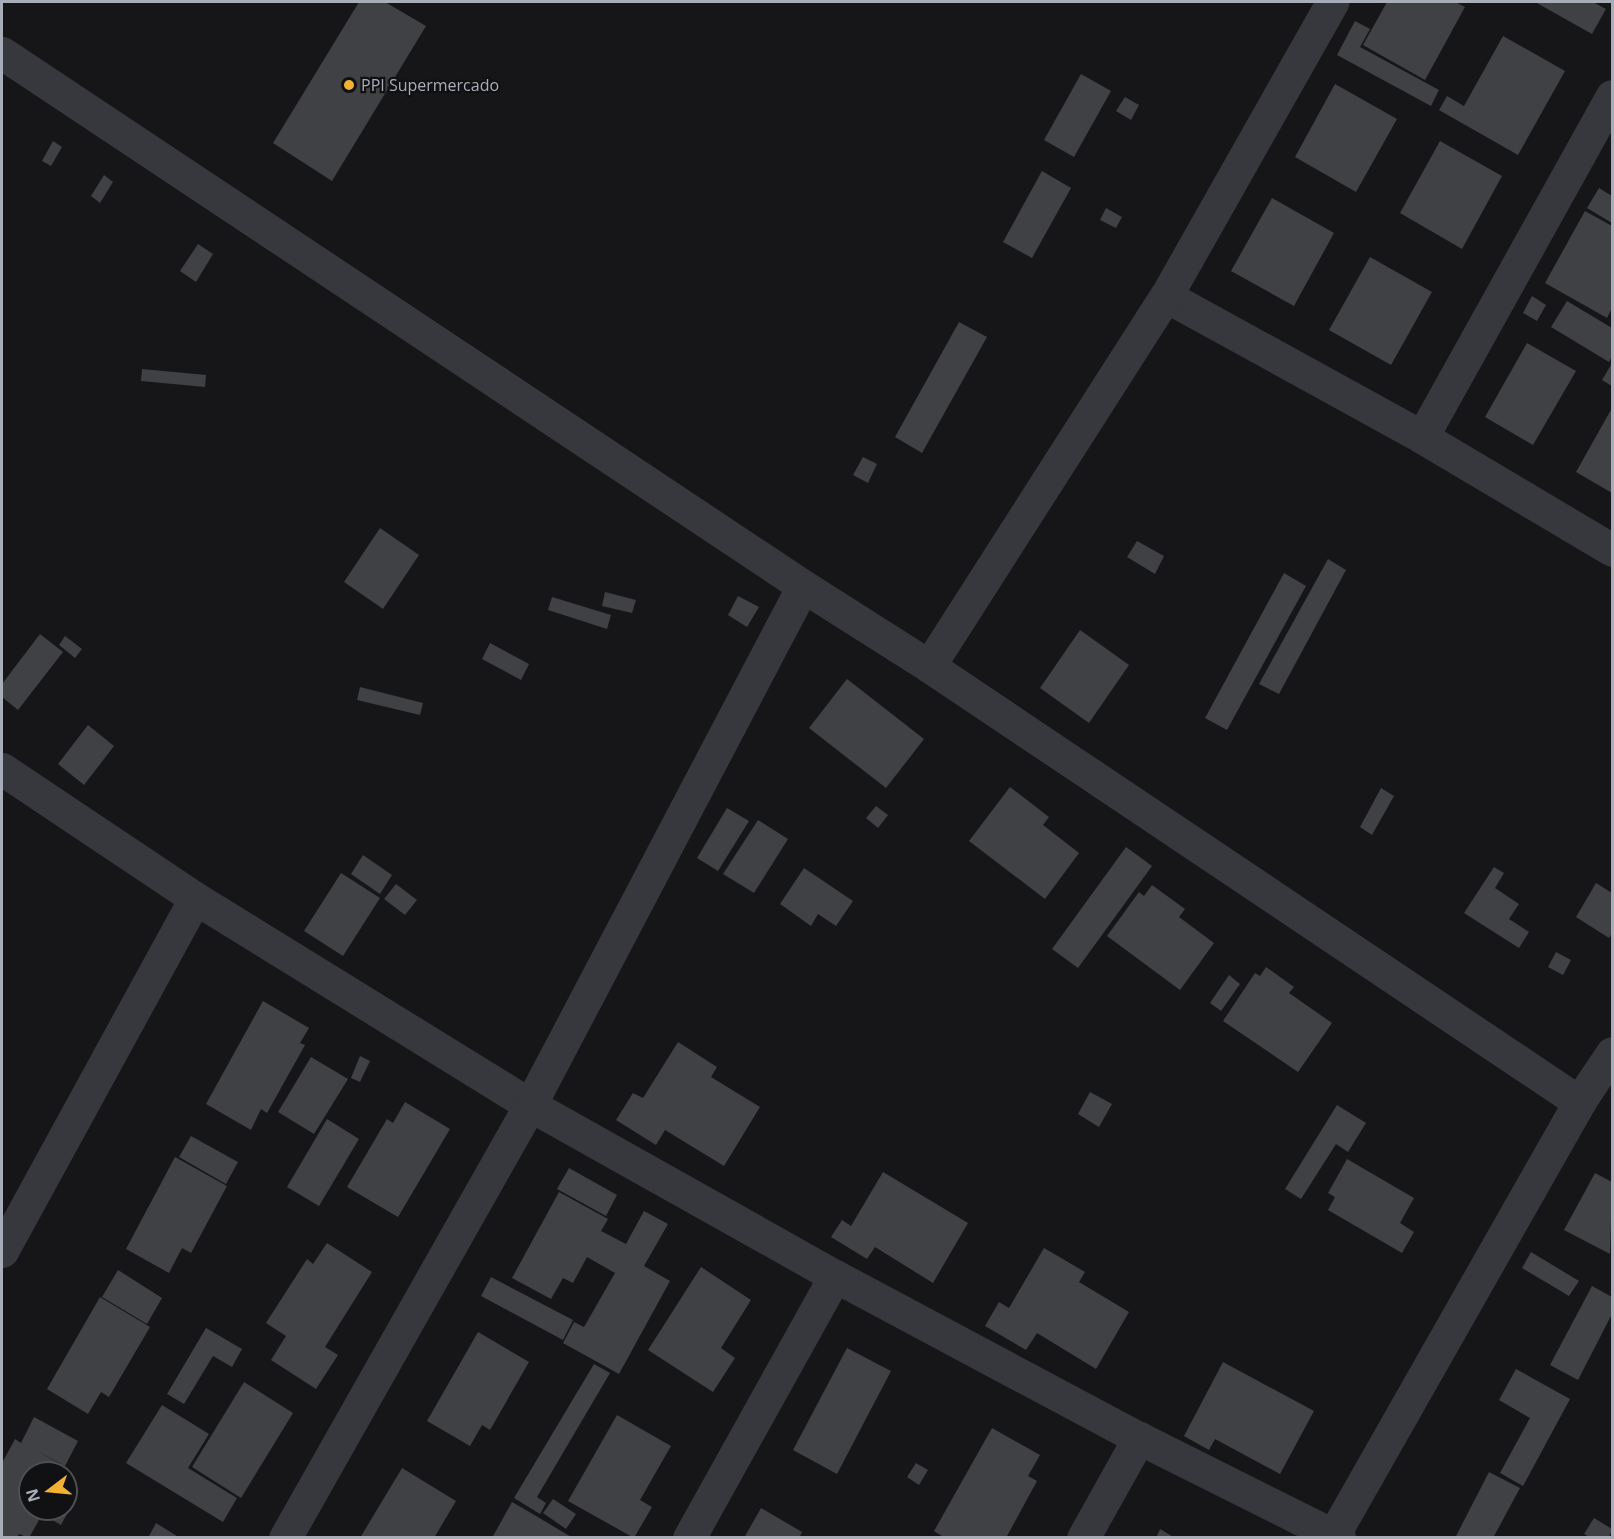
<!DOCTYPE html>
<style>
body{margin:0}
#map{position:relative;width:1614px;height:1539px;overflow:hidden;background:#161618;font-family:"Open Sans",sans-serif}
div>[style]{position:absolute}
.building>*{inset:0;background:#404145}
.minor>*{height:33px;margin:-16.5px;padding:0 16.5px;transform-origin:16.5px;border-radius:16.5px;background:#37383d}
.dots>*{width:16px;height:16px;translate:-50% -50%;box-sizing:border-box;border:3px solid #111113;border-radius:50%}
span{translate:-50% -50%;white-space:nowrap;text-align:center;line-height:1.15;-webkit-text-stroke:4.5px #111113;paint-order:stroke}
.poi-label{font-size:16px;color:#a8adb8}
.left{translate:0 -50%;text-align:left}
.frame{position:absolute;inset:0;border:3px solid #a8adb8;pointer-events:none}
.north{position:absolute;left:18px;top:1461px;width:60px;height:60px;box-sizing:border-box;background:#111113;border:2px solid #4d4f55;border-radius:50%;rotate:254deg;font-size:16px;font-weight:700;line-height:24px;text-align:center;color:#a8adb8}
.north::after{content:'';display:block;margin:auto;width:21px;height:27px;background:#f2b134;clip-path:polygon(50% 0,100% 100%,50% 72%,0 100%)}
</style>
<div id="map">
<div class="building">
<i style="clip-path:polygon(359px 2px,385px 2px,426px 26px,332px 181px,273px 143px)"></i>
<i style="clip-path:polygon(1387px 2px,1455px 2px,1465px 7px,1425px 80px,1363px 45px)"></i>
<i style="clip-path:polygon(1535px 2px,1593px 2px,1606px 9px,1592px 34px)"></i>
<i style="clip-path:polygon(1355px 21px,1370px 29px,1360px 47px,1439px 90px,1431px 106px,1337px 55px)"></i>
<i style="clip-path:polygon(1503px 36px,1565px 71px,1518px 155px,1439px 110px,1447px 96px,1464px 106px)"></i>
<i style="clip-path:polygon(1081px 74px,1111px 91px,1074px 157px,1044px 140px)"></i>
<i style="clip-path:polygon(1335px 84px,1397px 119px,1356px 192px,1295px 157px)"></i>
<i style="clip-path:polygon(1125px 97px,1139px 105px,1131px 120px,1116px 111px)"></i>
<i style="clip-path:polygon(53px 141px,62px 147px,51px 166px,42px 161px)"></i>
<i style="clip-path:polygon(1440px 141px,1502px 176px,1462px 249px,1400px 213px)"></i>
<i style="clip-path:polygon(1042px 171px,1071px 188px,1032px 258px,1003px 242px)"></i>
<i style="clip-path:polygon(104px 175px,113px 182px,100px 203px,91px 196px)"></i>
<i style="clip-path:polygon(1599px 188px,1612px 196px,1612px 223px,1587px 208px)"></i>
<i style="clip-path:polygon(1272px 198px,1334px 233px,1294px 306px,1231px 271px)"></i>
<i style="clip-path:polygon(1106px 208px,1122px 217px,1116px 228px,1100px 220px)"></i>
<i style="clip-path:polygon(1585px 211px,1612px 226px,1612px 308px,1607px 318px,1545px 283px)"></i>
<i style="clip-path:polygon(198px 244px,213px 254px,196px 282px,180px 271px)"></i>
<i style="clip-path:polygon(1370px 257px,1432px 292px,1391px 365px,1329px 330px)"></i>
<i style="clip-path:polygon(1532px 296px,1546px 305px,1537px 321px,1523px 313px)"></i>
<i style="clip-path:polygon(1567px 301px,1612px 328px,1612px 356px,1609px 362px,1551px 327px)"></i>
<i style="clip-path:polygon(959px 322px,987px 337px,922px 453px,895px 437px)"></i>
<i style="clip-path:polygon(1527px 343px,1576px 371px,1533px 445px,1485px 417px)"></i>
<i style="clip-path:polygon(1612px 363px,1612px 386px,1602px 380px)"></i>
<i style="clip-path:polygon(142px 369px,206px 375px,205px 387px,141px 381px)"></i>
<i style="clip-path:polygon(1612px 408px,1612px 493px,1576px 472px)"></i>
<i style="clip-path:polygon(863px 457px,877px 464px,868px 483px,853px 475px)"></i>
<i style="clip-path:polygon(380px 528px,419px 555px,383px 609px,344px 582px)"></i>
<i style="clip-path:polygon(1137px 541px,1164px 556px,1155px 574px,1127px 557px)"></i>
<i style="clip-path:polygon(1328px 559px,1346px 570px,1279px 694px,1259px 684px)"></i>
<i style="clip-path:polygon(1284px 573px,1306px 586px,1227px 730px,1205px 718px)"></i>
<i style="clip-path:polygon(605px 592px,636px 600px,632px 613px,602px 606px)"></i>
<i style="clip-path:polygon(738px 596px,759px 607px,747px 627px,728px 615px)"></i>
<i style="clip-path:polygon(552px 597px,611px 615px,607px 629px,548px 610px)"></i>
<i style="clip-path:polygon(1080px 630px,1129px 665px,1089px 723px,1040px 688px)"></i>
<i style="clip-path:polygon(40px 634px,63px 652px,18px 710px,2px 697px,2px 684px)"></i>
<i style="clip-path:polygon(65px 636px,82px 649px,75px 658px,59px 645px)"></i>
<i style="clip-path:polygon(490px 643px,529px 664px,521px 680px,482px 659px)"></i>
<i style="clip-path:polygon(847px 679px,924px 739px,886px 788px,809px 728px)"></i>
<i style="clip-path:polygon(360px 687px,423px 703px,420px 715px,357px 700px)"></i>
<i style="clip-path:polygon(88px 725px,114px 746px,84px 785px,58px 764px)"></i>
<i style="clip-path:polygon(1010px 787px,1049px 817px,1043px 825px,1079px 853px,1045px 899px,969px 841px)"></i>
<i style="clip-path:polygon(1381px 788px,1394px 796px,1372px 835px,1360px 827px)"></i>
<i style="clip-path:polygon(876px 806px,888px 815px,878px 828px,866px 818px)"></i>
<i style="clip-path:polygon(727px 808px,749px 821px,718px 871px,697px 858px)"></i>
<i style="clip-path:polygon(758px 820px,788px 839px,754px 893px,723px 874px)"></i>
<i style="clip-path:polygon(1126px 847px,1152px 866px,1078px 968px,1052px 949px)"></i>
<i style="clip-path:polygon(363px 855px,392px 875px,380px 894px,351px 874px)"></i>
<i style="clip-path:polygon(1494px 867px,1504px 873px,1495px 888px,1519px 904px,1509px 919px,1529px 932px,1519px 948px,1464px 913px)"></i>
<i style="clip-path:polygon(804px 868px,853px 901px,836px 926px,818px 914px,811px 926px,780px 904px)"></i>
<i style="clip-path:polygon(341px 873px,380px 898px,343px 956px,304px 931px)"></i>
<i style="clip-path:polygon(1596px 883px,1612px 893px,1612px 933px,1609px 938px,1576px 917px)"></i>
<i style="clip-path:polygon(396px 884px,417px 900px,405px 915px,384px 899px)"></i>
<i style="clip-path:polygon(1152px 885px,1185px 909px,1179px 917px,1214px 943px,1180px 990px,1107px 936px,1139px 892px,1144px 896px)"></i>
<i style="clip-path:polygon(1556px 952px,1571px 960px,1563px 975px,1548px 967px)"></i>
<i style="clip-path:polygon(1266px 967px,1294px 987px,1289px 993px,1332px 1023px,1298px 1072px,1223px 1021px,1255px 973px,1260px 976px)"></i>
<i style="clip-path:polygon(1229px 975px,1240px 984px,1221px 1011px,1210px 1003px)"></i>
<i style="clip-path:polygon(263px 1001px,309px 1028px,300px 1043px,305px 1045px,267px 1113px,261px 1109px,251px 1130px,206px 1104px)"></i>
<i style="clip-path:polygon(678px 1042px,717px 1067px,711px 1077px,760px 1107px,724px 1166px,665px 1130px,656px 1145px,616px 1120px,633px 1093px,643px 1098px)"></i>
<i style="clip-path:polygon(360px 1056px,370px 1061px,360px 1082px,351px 1078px)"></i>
<i style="clip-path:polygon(311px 1057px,348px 1079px,314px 1134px,278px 1112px)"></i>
<i style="clip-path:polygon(1090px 1092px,1112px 1104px,1099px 1127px,1078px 1114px)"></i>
<i style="clip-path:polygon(405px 1102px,450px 1129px,398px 1217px,347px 1187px,387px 1119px,393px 1123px)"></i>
<i style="clip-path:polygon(1337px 1105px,1366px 1123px,1348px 1152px,1336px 1144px,1301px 1199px,1285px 1189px)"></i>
<i style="clip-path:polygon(327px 1119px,359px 1139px,319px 1206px,287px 1187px)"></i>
<i style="clip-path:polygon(191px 1136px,238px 1162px,226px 1184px,179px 1157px)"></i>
<i style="clip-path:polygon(175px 1157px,227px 1186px,191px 1253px,182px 1248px,169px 1273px,126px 1249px)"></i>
<i style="clip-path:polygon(1347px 1159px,1414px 1198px,1400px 1223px,1414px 1232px,1402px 1253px,1328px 1210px,1335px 1197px,1328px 1193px)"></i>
<i style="clip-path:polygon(569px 1168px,617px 1195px,606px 1216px,557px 1189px)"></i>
<i style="clip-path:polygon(883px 1172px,968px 1223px,933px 1283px,875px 1247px,867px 1259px,831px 1237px,842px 1220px,851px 1226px)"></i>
<i style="clip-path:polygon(1595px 1173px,1612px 1182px,1610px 1254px,1564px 1230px)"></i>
<i style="clip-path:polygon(559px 1192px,608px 1219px,601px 1231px,626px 1244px,644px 1211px,668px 1224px,644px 1266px,670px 1281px,619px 1374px,563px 1343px,574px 1322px,584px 1327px,615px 1273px,587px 1257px,573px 1283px,563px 1278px,551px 1299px,512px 1278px)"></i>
<i style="clip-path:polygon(327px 1243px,372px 1272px,325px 1347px,338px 1355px,316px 1389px,271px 1360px,286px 1336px,266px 1323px,307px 1259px,313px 1264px)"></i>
<i style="clip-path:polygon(1044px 1248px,1085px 1272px,1079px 1282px,1129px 1312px,1096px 1369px,1037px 1333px,1026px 1350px,985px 1326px,999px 1302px,1009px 1308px)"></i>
<i style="clip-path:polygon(1531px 1252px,1579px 1281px,1569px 1296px,1522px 1268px)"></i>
<i style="clip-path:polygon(701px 1267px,751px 1300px,721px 1348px,735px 1358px,713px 1392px,648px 1350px)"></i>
<i style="clip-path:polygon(118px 1270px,162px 1298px,147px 1324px,102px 1297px)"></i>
<i style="clip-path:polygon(491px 1277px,573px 1320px,563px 1340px,481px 1296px)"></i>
<i style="clip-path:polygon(1592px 1286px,1612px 1297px,1612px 1314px,1578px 1380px,1550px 1365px)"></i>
<i style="clip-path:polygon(100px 1297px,150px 1327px,109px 1397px,101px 1392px,88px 1414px,47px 1389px)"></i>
<i style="clip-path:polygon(206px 1328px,242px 1349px,232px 1367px,213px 1356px,184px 1404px,167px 1394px)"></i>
<i style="clip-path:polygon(478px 1332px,529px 1362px,490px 1430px,482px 1425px,470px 1446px,427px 1421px)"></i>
<i style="clip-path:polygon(847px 1348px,891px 1371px,837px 1474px,793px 1450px)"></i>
<i style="clip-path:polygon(1223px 1362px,1314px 1411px,1280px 1474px,1215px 1439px,1209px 1450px,1184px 1436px)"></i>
<i style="clip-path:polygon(594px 1364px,610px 1373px,537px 1497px,546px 1503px,540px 1514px,514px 1498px)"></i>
<i style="clip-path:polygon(1516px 1369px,1570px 1399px,1523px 1486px,1500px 1473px,1530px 1418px,1499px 1400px)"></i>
<i style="clip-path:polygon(244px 1382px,293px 1413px,241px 1498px,192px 1467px)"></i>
<i style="clip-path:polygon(162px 1405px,209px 1434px,188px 1468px,237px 1498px,223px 1522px,126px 1463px)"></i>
<i style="clip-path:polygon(617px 1415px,671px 1446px,640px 1500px,652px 1507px,634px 1538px,568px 1501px)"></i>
<i style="clip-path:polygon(34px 1417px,78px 1441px,65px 1466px,39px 1452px,67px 1468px,65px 1473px,30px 1473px,30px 1509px,45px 1509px,29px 1538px,19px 1534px,17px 1538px,2px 1538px,2px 1463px,15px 1439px,21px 1443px)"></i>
<i style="clip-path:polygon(992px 1428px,1040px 1455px,1028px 1476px,1037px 1481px,1006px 1538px,945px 1538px,934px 1531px)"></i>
<i style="clip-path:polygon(916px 1463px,928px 1470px,919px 1485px,907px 1477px)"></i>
<i style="clip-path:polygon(402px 1468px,456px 1501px,434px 1538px,360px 1538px)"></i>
<i style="clip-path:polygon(1489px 1472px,1520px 1488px,1493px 1538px,1455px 1538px)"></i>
<i style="clip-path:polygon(553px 1499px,576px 1514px,566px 1529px,543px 1513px)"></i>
<i style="clip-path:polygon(512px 1502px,531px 1513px,573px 1538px,492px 1538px)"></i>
<i style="clip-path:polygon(761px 1508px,802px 1532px,799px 1538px,744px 1538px)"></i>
<i style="clip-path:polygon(52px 1509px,68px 1512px,61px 1525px,47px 1517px)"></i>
<i style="clip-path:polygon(1594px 1518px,1612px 1529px,1609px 1538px,1591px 1538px,1584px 1534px)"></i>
<i style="clip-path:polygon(156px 1523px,180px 1538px,148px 1538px)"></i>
<i style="clip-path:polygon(1160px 1529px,1175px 1538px,1156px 1538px)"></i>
</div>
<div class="minor">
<i style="left:2px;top:53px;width:962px;rotate:33.64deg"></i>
<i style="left:803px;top:586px;width:149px;rotate:32.4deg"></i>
<i style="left:929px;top:666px;width:783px;rotate:33.85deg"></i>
<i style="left:1166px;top:296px;width:292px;rotate:28.8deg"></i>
<i style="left:1422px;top:437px;width:221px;rotate:30.7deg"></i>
<i style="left:1422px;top:437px;width:390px;rotate:-60.9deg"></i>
<i style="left:929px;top:666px;width:439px;rotate:-57.4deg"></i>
<i style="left:1166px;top:296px;width:338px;rotate:-60.5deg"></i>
<i style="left:2px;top:769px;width:232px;rotate:33.8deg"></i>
<i style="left:195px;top:898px;width:394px;rotate:31.7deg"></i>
<i style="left:530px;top:1105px;width:350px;rotate:29.3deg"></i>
<i style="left:835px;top:1276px;width:344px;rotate:28.1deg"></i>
<i style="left:1139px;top:1438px;width:224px;rotate:26.6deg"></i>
<i style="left:2px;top:1251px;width:402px;rotate:-61.3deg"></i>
<i style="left:1334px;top:1534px;width:497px;rotate:-60.4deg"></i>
<i style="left:1579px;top:1102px;width:59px;rotate:-56deg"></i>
<i style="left:285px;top:1538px;width:498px;rotate:-60.5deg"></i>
<i style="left:530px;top:1105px;width:586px;rotate:-62.26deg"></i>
<i style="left:689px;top:1538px;width:300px;rotate:-60.9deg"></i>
<i style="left:1083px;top:1538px;width:115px;rotate:-60.8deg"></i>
</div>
<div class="dots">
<i style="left:349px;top:85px;background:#f2b134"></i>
</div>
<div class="poi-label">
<span class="left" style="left:361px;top:85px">PPI Supermercado</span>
</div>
<div class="frame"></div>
<div class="north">N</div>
</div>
